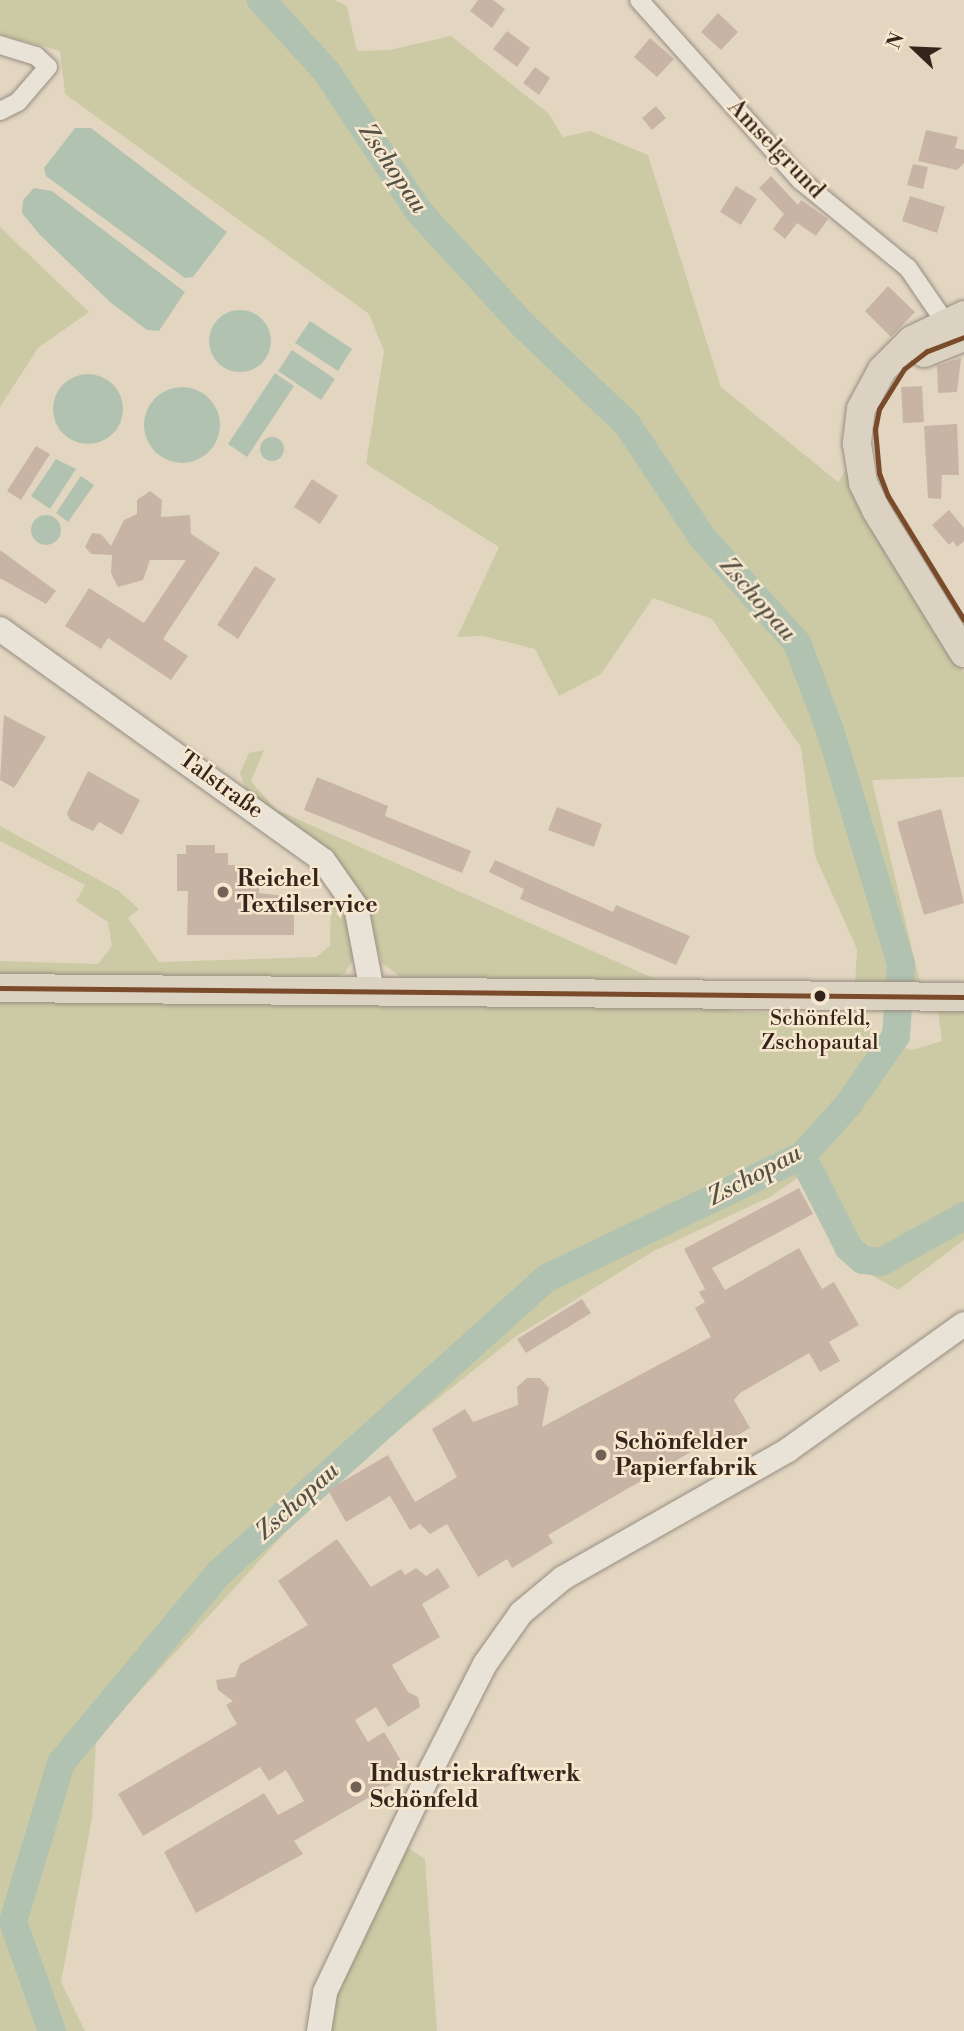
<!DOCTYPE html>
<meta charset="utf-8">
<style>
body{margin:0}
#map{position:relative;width:964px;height:2031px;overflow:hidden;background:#e3d6c1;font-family:"Libre Bodoni",serif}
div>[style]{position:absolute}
.green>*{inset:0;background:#cccaa4}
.water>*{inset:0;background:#b1c3b0}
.round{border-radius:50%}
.river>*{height:28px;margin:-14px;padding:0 14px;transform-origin:14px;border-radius:14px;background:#b1c3b0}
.building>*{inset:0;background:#c8b4a5}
.roads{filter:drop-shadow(0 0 2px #978e81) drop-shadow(0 0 2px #978e81)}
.minor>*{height:18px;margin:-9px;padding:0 9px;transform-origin:9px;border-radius:9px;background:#e8e2d7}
.secondary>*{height:24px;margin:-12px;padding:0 12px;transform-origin:12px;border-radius:12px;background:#e8e2d7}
.primary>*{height:28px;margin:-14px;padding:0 14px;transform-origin:14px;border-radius:14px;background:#dbd2c2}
.bus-1>*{height:5px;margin:-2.5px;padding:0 2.5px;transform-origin:2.5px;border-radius:2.5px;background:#7a4b2a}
.dots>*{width:19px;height:19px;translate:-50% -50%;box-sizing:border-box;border:4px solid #f6e7ce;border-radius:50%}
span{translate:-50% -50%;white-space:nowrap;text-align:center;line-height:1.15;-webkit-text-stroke:5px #f6e7ce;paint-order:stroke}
.bus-label{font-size:21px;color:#35241c}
.street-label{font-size:23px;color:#35241c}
.poi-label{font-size:23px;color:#35241c;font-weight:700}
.left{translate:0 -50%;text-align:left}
.water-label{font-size:24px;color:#545146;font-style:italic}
.north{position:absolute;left:880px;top:14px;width:70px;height:70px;-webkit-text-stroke:5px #f6e7ce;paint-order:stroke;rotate:293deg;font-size:19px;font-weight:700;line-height:28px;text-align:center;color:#35241c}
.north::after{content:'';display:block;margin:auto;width:24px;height:32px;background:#35241c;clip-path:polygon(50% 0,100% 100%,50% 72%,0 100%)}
</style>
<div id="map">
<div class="green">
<i style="clip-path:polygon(0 0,335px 0,347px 6px,357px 51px,389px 50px,451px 36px,549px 114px,563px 137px,590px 131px,648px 155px,721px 387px,838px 482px,849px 466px,964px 673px,964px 777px,872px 780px,920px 983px,855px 985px,857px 949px,815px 856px,801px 747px,712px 619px,653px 598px,601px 674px,559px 696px,535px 649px,483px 636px,457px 637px,499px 547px,366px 464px,384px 351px,369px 314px,65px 94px,60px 51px,0 34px)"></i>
<i style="clip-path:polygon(0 227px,89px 312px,38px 348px,0 407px)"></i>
<i style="clip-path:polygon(264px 750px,251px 781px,275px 809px,671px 986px,402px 978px,381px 962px,369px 917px,248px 795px,240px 773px,249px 753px)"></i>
<i style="clip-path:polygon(0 826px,119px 891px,139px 909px,128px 918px,159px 962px,316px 957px,330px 946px,331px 894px,317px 872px,352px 917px,355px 956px,345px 973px,329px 980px,0 978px,0 961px,98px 964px,112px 946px,108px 922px,76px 901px,85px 885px,0 841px)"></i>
<i style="clip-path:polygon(0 997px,727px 1004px,731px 1011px,867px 1018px,875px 1039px,912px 1050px,942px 1041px,938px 1012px,964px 1011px,964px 1240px,898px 1290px,837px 1256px,799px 1177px,770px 1197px,654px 1251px,515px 1337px,326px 1488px,96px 1739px,92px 1818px,61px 1982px,85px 2031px,0 2031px)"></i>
<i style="clip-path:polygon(402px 1844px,425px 1859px,437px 2031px,327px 2031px,328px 2015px)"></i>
</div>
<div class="water">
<i style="clip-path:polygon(75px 128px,91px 128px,227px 232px,193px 277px,185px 278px,46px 176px,44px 168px)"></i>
<i style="clip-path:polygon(34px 188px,52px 191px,185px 292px,159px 331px,147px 330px,110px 302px,40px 235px,22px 213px,23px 200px)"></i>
<i class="round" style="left:209px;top:310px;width:62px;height:62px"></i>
<i style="clip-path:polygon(310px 321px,352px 349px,338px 371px,295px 343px)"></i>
<i style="clip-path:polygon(292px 350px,335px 379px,321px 400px,278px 371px)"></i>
<i style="clip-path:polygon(275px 373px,294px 386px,247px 457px,228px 444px)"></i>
<i class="round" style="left:53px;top:374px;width:70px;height:70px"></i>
<i class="round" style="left:144px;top:387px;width:76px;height:76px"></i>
<i class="round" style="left:260px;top:437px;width:24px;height:24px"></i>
<i style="clip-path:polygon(56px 459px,76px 469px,50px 509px,31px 496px)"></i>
<i style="clip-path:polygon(81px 476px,94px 485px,68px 522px,56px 513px)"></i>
<i class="round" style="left:31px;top:515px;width:30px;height:30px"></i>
</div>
<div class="river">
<i style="left:802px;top:1156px;width:103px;rotate:62.9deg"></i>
<i style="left:849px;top:1248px;width:18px;rotate:41deg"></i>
<i style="left:863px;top:1260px;width:18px;rotate:6deg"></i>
<i style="left:881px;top:1262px;width:95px;rotate:-29deg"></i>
<i style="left:52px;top:2031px;width:116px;rotate:-109.7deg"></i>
<i style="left:13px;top:1922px;width:166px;rotate:-73.2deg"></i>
<i style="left:61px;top:1763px;width:247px;rotate:-50.3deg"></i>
<i style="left:219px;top:1573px;width:441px;rotate:-42deg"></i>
<i style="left:547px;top:1278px;width:283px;rotate:-25.6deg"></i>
<i style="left:802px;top:1156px;width:69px;rotate:-48deg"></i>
<i style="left:848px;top:1105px;width:84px;rotate:-55.2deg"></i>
<i style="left:896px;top:1036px;width:72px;rotate:-86deg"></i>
<i style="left:901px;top:964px;width:245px;rotate:-106.9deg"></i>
<i style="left:830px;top:730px;width:93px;rotate:-110.8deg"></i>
<i style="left:797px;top:643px;width:142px;rotate:-131.9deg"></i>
<i style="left:702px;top:537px;width:136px;rotate:-123.6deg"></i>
<i style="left:627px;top:424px;width:142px;rotate:-136.4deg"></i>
<i style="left:524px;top:326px;width:155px;rotate:-132.6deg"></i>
<i style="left:419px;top:212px;width:168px;rotate:-123.3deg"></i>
<i style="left:327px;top:72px;width:98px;rotate:-132.5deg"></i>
</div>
<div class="building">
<i style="clip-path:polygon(478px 0,493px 0,505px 9px,492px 28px,470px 11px)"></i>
<i style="clip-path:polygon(718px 13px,738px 32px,721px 50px,701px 32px)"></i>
<i style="clip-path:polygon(507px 31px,530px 48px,517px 67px,493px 49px)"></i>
<i style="clip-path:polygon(650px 38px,674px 59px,657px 77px,634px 57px)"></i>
<i style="clip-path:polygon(535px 67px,550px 78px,539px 95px,523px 83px)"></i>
<i style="clip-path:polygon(656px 106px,666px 118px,652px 130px,642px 118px)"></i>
<i style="clip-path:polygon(926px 130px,958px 137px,955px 148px,964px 150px,964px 163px,957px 170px,918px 161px)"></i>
<i style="clip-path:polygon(913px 164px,928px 167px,923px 189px,907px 185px)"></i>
<i style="clip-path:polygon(771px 176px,798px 205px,801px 200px,828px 219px,816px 236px,797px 223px,785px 239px,773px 229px,784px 214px,759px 188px)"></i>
<i style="clip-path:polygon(736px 186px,757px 199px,741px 225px,720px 212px)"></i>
<i style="clip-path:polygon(910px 196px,945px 207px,937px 233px,902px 221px)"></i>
<i style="clip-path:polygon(888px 286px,915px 312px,891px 337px,865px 311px)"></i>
<i style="clip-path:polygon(961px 358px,957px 392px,938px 393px,937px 366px)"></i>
<i style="clip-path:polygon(922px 386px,924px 422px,903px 423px,901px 387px)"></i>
<i style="clip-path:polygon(957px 424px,959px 475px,942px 475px,941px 499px,928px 498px,924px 426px)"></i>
<i style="clip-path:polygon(36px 446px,50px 454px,21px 500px,7px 491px)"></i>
<i style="clip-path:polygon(312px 479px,338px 496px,320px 524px,294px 507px)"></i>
<i style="clip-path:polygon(150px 491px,162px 500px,161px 517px,190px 515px,191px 534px,220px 553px,163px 639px,188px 656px,171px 680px,108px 638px,101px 649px,65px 626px,89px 588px,144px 623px,186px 560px,150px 560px,143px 580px,118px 587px,111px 573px,112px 555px,91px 554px,85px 547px,92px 533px,101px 534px,111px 546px,124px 520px,137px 514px,137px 500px)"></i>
<i style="clip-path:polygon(949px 510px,964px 528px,964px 541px,957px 547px,953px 541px,949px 545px,932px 525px)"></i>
<i style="clip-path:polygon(0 550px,56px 591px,46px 604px,0 578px)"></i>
<i style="clip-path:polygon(255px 566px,276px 579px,238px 639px,217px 625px)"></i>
<i style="clip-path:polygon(4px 715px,46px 737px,14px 788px,0 780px)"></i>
<i style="clip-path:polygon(88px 771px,140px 800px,122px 835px,99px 822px,93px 831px,70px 820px,67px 813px)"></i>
<i style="clip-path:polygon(317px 777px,388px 806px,385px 816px,471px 851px,462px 873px,304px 810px)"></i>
<i style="clip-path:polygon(557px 807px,602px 824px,594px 847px,548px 830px)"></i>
<i style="clip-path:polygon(941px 809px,964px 903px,924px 915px,897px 822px)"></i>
<i style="clip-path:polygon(186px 845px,215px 845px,215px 853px,228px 853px,228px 865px,250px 865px,250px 885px,259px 885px,259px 893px,294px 897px,294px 935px,187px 935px,188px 891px,177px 891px,177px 854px,186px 854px)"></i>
<i style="clip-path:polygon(495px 860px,613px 912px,616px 905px,690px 936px,676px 965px,520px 899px,524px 889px,489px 872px)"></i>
<i style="clip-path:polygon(799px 1188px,813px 1214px,712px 1268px,725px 1290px,799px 1248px,822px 1289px,834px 1282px,859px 1325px,829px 1342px,840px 1361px,820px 1372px,809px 1353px,740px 1393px,734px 1400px,750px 1428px,717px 1447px,713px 1439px,548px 1535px,553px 1543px,512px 1568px,507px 1559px,478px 1577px,447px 1524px,430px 1534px,420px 1524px,410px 1530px,390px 1496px,346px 1522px,328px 1490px,388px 1455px,415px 1502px,457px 1477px,432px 1429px,465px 1409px,473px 1422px,518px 1405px,517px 1387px,527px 1378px,540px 1378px,549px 1388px,542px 1427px,711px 1337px,695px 1308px,705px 1302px,699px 1292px,705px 1289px,684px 1249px)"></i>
<i style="clip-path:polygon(582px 1299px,591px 1313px,526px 1353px,517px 1339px)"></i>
<i style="clip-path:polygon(337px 1539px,371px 1587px,401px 1569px,405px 1575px,416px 1568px,426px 1576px,438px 1568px,450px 1587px,422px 1604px,440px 1637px,392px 1665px,408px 1692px,418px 1697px,420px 1707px,388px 1727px,376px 1707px,355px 1720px,368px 1742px,384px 1732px,409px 1774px,294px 1841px,303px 1854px,196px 1913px,164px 1852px,264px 1793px,278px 1815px,304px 1801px,286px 1770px,269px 1781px,260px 1767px,143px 1836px,118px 1794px,237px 1724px,226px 1705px,233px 1701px,218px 1690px,216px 1680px,235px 1677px,240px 1664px,308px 1625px,278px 1581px)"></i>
</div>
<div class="roads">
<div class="minor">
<i style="left:639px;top:0;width:241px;rotate:48.2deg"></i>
<i style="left:800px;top:180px;width:139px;rotate:39.2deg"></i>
<i style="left:908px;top:268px;width:65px;rotate:55.6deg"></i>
<i style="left:0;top:45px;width:38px;rotate:17deg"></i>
<i style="left:36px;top:56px;width:16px;rotate:43deg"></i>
<i style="left:48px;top:67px;width:46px;rotate:130.6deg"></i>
<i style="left:18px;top:102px;width:20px;rotate:153deg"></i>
</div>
<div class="secondary">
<i style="left:0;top:629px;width:397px;rotate:35.6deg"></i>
<i style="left:323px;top:860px;width:57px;rotate:54.9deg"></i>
<i style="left:356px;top:907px;width:86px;rotate:79.2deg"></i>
<i style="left:319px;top:2031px;width:39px;rotate:-81deg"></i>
<i style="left:325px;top:1992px;width:248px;rotate:-64.5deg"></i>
<i style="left:432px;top:1768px;width:117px;rotate:-63deg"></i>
<i style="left:485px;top:1664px;width:62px;rotate:-54.8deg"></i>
<i style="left:521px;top:1613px;width:55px;rotate:-39.8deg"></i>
<i style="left:563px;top:1578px;width:259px;rotate:-29.6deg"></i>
<i style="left:788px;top:1450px;width:216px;rotate:-35.6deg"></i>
</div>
<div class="primary">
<i style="left:964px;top:315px;width:58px;rotate:154.3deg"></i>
<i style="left:912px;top:340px;width:42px;rotate:135deg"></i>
<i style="left:882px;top:370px;width:44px;rotate:118.3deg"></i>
<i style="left:861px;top:409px;width:35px;rotate:97deg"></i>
<i style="left:857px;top:444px;width:39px;rotate:81deg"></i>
<i style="left:863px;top:483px;width:30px;rotate:64deg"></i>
<i style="left:876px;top:510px;width:168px;rotate:58.4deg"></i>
<i style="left:924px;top:353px;width:43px;rotate:-21.8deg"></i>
<i style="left:0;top:988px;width:964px;rotate:0.53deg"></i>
</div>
</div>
<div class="bus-1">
<i style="left:964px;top:337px;width:40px;rotate:159deg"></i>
<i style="left:927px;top:351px;width:29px;rotate:142deg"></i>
<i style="left:904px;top:369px;width:47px;rotate:122deg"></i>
<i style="left:879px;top:409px;width:20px;rotate:101deg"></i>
<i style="left:875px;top:429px;width:44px;rotate:84.8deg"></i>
<i style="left:879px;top:473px;width:25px;rotate:69deg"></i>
<i style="left:888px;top:496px;width:145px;rotate:58.5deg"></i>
<i style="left:0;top:988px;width:964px;rotate:0.53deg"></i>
</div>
<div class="dots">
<i style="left:223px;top:892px;background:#726256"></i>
<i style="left:820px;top:996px;background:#35241c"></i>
<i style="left:601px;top:1455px;background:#726256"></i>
<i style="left:356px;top:1787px;background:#726256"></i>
</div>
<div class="bus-label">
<span style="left:820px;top:1031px">Schönfeld,<br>Zschopautal</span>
</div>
<div class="street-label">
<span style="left:776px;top:149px;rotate:46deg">Amselgrund</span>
<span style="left:221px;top:785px;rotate:36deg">Talstraße</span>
</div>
<div class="poi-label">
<span class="left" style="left:237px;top:892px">Reichel<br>Textilservice</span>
<span class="left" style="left:615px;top:1455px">Schönfelder<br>Papierfabrik</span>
<span class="left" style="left:370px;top:1787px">Industriekraftwerk<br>Schönfeld</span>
</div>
<div class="water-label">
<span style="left:392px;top:169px;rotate:56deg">Zschopau</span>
<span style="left:757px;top:600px;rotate:49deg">Zschopau</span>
<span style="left:755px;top:1176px;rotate:-28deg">Zschopau</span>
<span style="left:298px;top:1502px;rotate:-42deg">Zschopau</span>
</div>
<div class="north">N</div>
</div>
